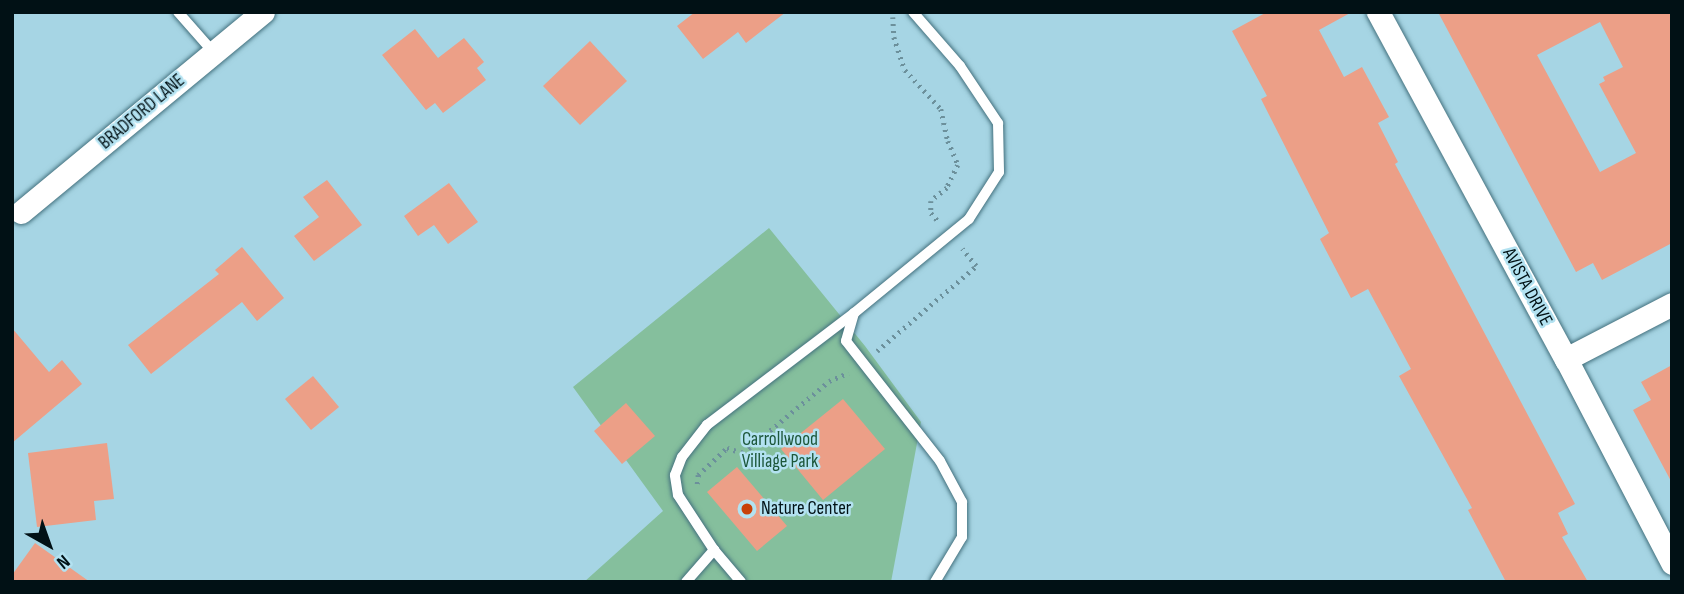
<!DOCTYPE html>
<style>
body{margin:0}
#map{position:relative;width:1684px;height:594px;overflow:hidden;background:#a6d5e4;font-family:"Sofia Sans Condensed",sans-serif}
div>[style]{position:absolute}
.green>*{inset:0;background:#85bf9d}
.building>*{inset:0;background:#ec9f87}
.path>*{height:4.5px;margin-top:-2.25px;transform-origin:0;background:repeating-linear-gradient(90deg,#6c909b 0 2px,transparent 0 7px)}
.roads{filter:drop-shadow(0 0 2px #44717e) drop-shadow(0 0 2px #44717e)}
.lane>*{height:10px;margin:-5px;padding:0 5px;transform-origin:5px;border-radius:5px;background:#fff}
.street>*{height:23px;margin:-11.5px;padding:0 11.5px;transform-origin:11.5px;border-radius:11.5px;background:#fff}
.dots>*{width:19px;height:19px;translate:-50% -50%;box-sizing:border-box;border:4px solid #b3e2f1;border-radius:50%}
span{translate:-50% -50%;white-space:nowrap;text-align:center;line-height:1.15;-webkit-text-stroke:5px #b3e2f1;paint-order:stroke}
.street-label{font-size:19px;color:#011115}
.park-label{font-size:19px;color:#1d573a}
.poi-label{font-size:19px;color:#011115}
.left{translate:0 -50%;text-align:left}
.frame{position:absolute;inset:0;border:14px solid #011115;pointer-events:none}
.north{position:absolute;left:14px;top:510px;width:70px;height:70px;-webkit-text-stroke:5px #b3e2f1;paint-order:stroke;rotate:140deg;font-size:19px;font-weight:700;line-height:28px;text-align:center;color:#011115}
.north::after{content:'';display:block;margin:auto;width:24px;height:32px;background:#011115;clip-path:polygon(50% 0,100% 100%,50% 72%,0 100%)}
</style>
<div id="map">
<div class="green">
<i style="clip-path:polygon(769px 228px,865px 346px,921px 422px,891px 582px,584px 582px,663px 511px,573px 387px)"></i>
</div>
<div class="building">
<i style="clip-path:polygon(695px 12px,786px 12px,746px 43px,738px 32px,703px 59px,677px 26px)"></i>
<i style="clip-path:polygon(1267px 12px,1352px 12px,1319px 30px,1344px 77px,1362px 67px,1389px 117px,1378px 123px,1398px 162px,1395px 164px,1575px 504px,1558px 513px,1568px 534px,1562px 537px,1588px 582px,1506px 582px,1468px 510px,1472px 508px,1399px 376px,1411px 369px,1368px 289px,1351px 298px,1320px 239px,1329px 233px,1261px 99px,1267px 96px,1232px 31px)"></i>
<i style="clip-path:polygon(evenodd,1438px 12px,1672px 12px,1672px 243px,1602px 280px,1593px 263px,1576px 272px,1438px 12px,1600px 22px,1623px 67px,1603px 77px,1605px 81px,1599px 84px,1636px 153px,1600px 172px,1537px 55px,1600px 22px)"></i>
<i style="clip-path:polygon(415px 29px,438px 58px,464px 38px,484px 62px,477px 68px,486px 80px,443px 113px,435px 103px,426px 110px,382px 55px)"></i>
<i style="clip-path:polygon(590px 41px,627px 81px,580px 125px,543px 86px)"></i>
<i style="clip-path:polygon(327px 180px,362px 225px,314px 261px,294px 236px,319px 217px,303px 197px)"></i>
<i style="clip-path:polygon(449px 183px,478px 222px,448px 244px,434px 225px,418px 236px,404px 216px)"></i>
<i style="clip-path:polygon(242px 247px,284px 298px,257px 321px,242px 302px,151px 374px,128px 345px,219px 274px,215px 270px)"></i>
<i style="clip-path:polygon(12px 328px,49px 372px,62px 360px,82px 384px,12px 443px)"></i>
<i style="clip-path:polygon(1672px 365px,1672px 483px,1633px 410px,1651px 400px,1641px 382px)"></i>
<i style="clip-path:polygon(313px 376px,339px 407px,311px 430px,285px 399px)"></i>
<i style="clip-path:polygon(843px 399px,885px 449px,823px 500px,781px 449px)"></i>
<i style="clip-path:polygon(626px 403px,655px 436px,622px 464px,594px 431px)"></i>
<i style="clip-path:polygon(107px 443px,114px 499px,94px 501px,96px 520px,37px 527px,28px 453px)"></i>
<i style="clip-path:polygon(737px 467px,787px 526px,757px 551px,707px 492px)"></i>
<i style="clip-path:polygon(35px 543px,90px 582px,12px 582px,12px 575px)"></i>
</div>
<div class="path">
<i style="left:893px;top:17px;width:20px;rotate:87deg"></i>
<i style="left:894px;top:37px;width:35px;rotate:72deg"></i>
<i style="left:905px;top:70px;width:53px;rotate:47.3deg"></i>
<i style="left:941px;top:109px;width:33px;rotate:78deg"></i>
<i style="left:948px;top:141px;width:26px;rotate:67deg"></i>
<i style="left:958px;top:165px;width:25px;rotate:116deg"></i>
<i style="left:947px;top:188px;width:21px;rotate:141deg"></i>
<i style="left:931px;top:201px;width:12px;rotate:90deg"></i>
<i style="left:931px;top:213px;width:11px;rotate:49deg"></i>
<i style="left:877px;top:351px;width:130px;rotate:-40.6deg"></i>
<i style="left:976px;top:266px;width:22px;rotate:-129deg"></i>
<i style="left:697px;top:484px;width:9px;rotate:-84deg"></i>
<i style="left:698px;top:475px;width:40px;rotate:-43deg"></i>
<i style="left:727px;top:448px;width:17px;rotate:17deg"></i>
<i style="left:743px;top:453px;width:112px;rotate:-39.9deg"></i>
<i style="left:829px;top:381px;width:21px;rotate:-23deg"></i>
</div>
<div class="roads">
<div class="lane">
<i style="left:178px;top:12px;width:55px;rotate:48.7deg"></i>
<i style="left:913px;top:12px;width:72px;rotate:49deg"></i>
<i style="left:960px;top:66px;width:69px;rotate:56.3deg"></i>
<i style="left:998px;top:123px;width:49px;rotate:88.8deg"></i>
<i style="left:999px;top:172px;width:56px;rotate:122.6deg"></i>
<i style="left:969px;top:219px;width:149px;rotate:140.7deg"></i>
<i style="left:854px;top:313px;width:29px;rotate:106deg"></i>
<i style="left:846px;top:341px;width:152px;rotate:51.9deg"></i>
<i style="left:940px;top:461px;width:47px;rotate:61.8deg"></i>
<i style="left:962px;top:502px;width:35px;rotate:90deg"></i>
<i style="left:962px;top:537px;width:52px;rotate:121deg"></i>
<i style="left:714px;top:550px;width:66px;rotate:-123.2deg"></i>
<i style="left:678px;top:495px;width:20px;rotate:-99deg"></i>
<i style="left:675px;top:475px;width:19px;rotate:-69deg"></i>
<i style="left:682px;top:457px;width:41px;rotate:-52deg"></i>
<i style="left:707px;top:425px;width:185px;rotate:-37.3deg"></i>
<i style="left:686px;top:582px;width:43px;rotate:-48.8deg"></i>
<i style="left:714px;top:550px;width:42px;rotate:49.8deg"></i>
</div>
<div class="street">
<i style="left:1378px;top:12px;width:395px;rotate:61.6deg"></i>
<i style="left:1566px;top:359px;width:230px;rotate:62.5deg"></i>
<i style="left:21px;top:212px;width:314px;rotate:-39.6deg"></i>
<i style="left:1566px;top:359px;width:119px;rotate:-27.4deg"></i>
</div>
</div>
<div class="dots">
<i style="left:747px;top:509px;background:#c84109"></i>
</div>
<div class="street-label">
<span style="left:142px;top:112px;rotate:-40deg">BRADFORD LANE</span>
<span style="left:1527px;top:287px;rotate:62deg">AVISTA DRIVE</span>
</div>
<div class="park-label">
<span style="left:780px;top:451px">Carrollwood<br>Villiage Park</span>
</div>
<div class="poi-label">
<span class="left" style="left:761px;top:509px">Nature Center</span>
</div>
<div class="frame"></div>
<div class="north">N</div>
</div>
